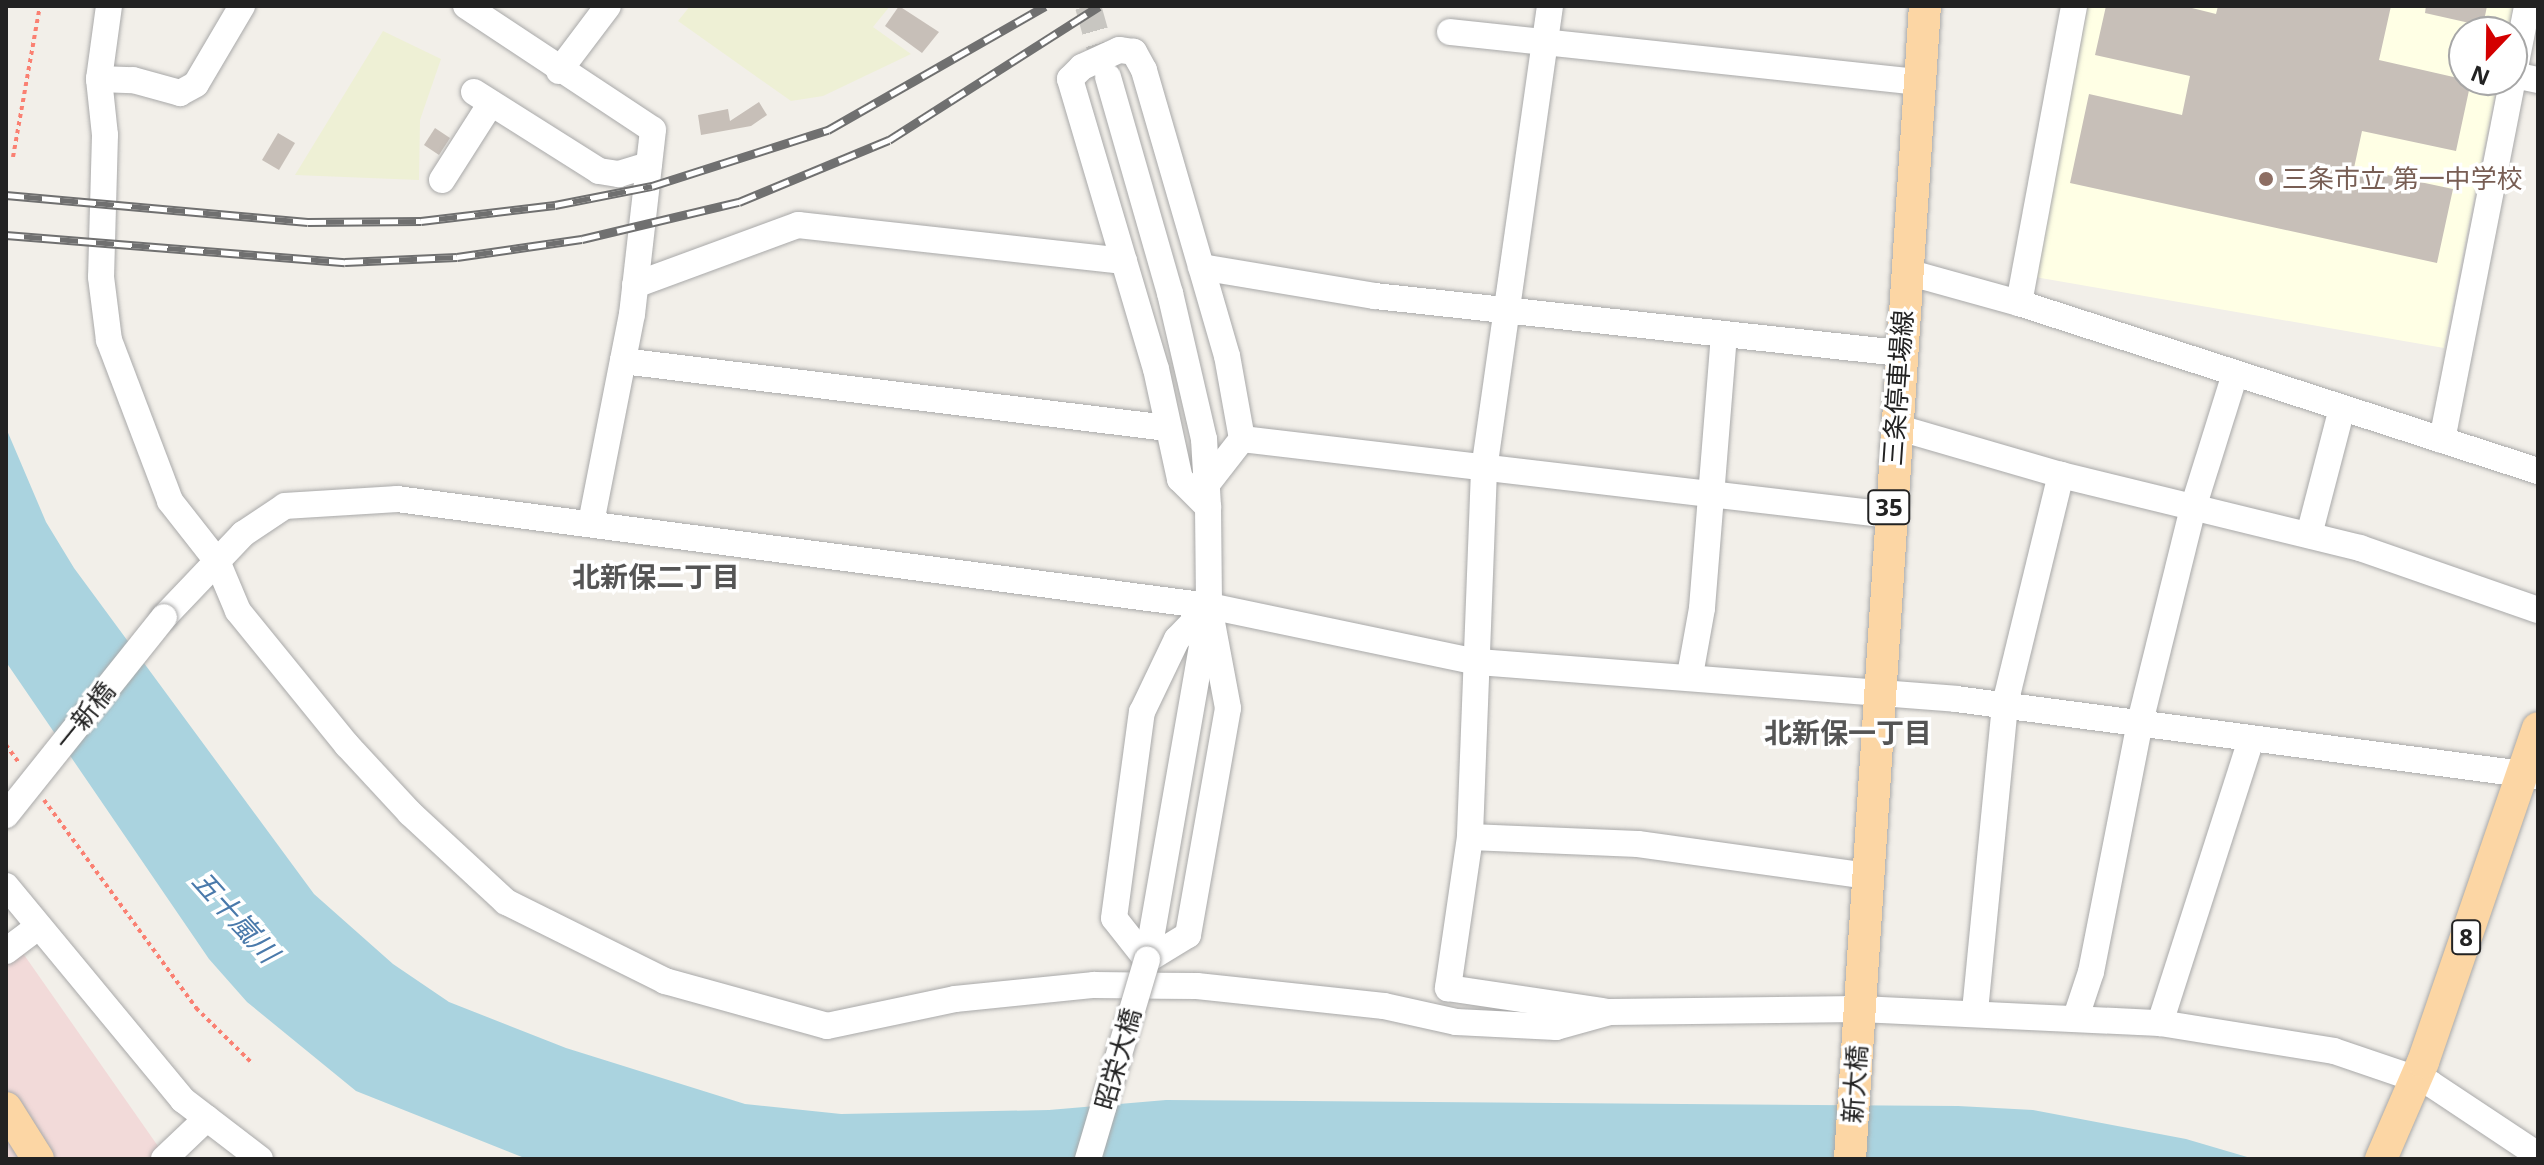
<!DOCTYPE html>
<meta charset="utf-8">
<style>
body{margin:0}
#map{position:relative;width:2544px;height:1165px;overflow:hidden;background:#f2efe9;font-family:"Noto Sans","Noto Sans JP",sans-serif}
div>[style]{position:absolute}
.commercial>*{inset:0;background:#f2dad9}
.education>*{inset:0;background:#ffffe5}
.farmland>*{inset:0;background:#eef0d5}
.water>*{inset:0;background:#aad3df}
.building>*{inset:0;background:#c7bfb8}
.minor-tunnel>*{height:26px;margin-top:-13px;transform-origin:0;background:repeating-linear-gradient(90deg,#c8c6c1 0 26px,transparent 0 39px)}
.path>*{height:4px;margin-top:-2px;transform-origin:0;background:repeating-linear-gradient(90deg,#fa8072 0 4px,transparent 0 8px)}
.roads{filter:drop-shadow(0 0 2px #a9a9a9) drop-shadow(0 0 2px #a9a9a9)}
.minor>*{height:26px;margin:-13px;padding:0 13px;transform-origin:13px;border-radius:13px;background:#fff}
.major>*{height:32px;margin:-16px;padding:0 16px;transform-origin:16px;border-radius:16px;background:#fcd6a4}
.rail>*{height:9px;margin-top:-4.5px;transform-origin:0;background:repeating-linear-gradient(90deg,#fff 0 18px,#707070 0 36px);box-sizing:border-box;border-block:2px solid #707070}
.bridges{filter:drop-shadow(0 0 2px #a9a9a9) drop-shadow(0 0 2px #a9a9a9)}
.minor-bridge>*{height:26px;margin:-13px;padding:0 13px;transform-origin:13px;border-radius:13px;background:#fff}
.dots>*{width:22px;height:22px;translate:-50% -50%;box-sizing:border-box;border:4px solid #fff;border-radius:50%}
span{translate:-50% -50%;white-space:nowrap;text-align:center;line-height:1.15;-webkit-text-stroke:7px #fff;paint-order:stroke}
.shield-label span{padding:2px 6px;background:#fff;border:2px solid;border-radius:6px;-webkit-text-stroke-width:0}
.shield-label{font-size:24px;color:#222;font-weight:700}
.education-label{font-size:26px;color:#785e54}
.left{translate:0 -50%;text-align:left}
.street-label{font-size:26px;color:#222}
.neighbourhood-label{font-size:28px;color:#555;font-weight:700}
.water-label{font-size:28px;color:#4a7aab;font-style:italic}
.frame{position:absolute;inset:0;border:8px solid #222;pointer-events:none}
.north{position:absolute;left:2448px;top:16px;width:80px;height:80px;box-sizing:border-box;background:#fff;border:2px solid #a7a7a7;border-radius:50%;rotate:202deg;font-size:22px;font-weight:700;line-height:32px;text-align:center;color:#222}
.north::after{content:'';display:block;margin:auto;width:28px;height:36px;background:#d40000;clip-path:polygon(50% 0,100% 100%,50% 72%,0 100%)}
</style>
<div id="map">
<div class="commercial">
<i style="clip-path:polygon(6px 929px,167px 1159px,6px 1159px)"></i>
</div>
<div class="education">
<i style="clip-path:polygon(2088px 6px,2513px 6px,2508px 32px,2464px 32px,2464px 80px,2498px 80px,2444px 348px,2035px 277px)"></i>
</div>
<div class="farmland">
<i style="clip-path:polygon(690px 6px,890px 6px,873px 27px,911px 54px,823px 96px,791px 101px,678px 21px)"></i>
<i style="clip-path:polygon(383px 31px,441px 59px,420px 120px,419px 180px,295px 175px)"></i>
</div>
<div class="water">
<i style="clip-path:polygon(6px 428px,46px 522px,74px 568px,314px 894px,393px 964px,449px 1002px,566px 1048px,745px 1104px,841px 1114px,1049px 1110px,1166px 1100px,1958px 1106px,2033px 1110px,2186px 1139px,2254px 1159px,527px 1159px,356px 1091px,247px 1002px,209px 959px,6px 662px)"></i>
</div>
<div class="building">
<i style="clip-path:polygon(899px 6px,939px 32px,922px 53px,885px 26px)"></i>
<i style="clip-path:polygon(2106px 6px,2184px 6px,2216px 14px,2218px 6px,2391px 6px,2379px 60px,2471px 81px,2456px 151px,2362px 131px,2354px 168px,2453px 189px,2437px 263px,2070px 183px,2089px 94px,2182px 115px,2190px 76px,2095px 55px)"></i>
<i style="clip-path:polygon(2426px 6px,2487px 6px,2483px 26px,2425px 13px)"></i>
<i style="clip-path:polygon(759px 102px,767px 115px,751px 126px,701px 135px,698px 115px,728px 109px,730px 121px)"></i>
<i style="clip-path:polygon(435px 128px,450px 138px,439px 155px,424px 145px)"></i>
<i style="clip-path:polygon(278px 133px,295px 143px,279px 170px,262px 160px)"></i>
</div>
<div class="minor-tunnel">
<i style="left:1088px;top:6px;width:74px;rotate:74.3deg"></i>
</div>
<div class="path">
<i style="left:13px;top:157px;width:153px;rotate:-79.9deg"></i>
<i style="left:6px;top:745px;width:22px;rotate:54deg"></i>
<i style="left:44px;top:800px;width:258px;rotate:53.8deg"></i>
<i style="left:196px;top:1008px;width:80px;rotate:44.5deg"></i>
</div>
<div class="roads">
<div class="minor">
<i style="left:109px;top:6px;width:74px;rotate:97.8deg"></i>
<i style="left:99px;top:79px;width:56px;rotate:83.9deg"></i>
<i style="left:105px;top:135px;width:142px;rotate:91.6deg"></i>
<i style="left:101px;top:277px;width:64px;rotate:82.8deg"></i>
<i style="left:109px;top:340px;width:172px;rotate:69.2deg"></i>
<i style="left:170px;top:501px;width:76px;rotate:51.9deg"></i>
<i style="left:217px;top:561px;width:54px;rotate:67.2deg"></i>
<i style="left:238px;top:611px;width:173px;rotate:50.9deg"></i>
<i style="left:347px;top:745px;width:93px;rotate:47.2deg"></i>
<i style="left:410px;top:813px;width:131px;rotate:42.8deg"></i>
<i style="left:506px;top:902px;width:178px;rotate:26.4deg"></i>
<i style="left:665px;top:981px;width:168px;rotate:15.5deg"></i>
<i style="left:827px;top:1026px;width:131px;rotate:-11.9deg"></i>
<i style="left:955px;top:999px;width:140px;rotate:-5.8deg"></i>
<i style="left:1094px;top:985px;width:103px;rotate:0.6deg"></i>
<i style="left:1197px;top:986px;width:188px;rotate:6.1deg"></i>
<i style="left:1384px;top:1006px;width:74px;rotate:12.5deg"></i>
<i style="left:1456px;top:1022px;width:100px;rotate:2.9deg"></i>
<i style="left:1556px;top:1027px;width:56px;rotate:-15.5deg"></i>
<i style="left:1610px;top:1012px;width:250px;rotate:-0.7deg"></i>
<i style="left:1860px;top:1009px;width:300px;rotate:2.7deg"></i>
<i style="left:2160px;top:1023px;width:176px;rotate:9.1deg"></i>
<i style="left:2334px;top:1051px;width:102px;rotate:18.8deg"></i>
<i style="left:2431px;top:1084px;width:128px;rotate:33.6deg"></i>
<i style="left:466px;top:6px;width:224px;rotate:33.5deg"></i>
<i style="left:653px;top:130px;width:185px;rotate:96.5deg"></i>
<i style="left:632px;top:314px;width:213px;rotate:101.1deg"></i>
<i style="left:1550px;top:6px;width:469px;rotate:98.1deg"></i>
<i style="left:1484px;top:470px;width:367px;rotate:92.2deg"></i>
<i style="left:1470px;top:837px;width:153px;rotate:98.3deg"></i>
<i style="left:1448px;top:988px;width:156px;rotate:8.5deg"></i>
<i style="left:1450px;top:32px;width:473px;rotate:6.1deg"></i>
<i style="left:559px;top:71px;width:81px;rotate:-53deg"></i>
<i style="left:2514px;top:75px;width:25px;rotate:12deg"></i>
<i style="left:1108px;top:77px;width:225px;rotate:74deg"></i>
<i style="left:1170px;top:293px;width:150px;rotate:76.9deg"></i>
<i style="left:1204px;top:439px;width:68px;rotate:86.6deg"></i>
<i style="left:1208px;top:507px;width:99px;rotate:89.4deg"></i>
<i style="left:1209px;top:606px;width:359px;rotate:99.9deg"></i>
<i style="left:99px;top:79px;width:34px;rotate:2deg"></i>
<i style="left:133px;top:80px;width:49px;rotate:15.5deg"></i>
<i style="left:180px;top:93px;width:18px;rotate:-29deg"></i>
<i style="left:196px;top:84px;width:91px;rotate:-59.5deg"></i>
<i style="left:474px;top:92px;width:148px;rotate:32.3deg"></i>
<i style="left:599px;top:171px;width:20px;rotate:9deg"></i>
<i style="left:619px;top:174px;width:31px;rotate:-17deg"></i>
<i style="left:442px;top:180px;width:91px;rotate:-57.5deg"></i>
<i style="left:1201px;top:267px;width:176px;rotate:9.5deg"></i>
<i style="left:1375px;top:296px;width:528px;rotate:6.2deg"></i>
<i style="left:1907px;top:272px;width:116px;rotate:15.5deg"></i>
<i style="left:2019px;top:303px;width:546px;rotate:17.94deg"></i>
<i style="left:635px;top:285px;width:174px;rotate:-20.2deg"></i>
<i style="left:798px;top:225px;width:328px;rotate:6.3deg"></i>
<i style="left:2019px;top:303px;width:302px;rotate:-79.5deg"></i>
<i style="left:623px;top:361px;width:548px;rotate:7.02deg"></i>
<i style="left:1896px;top:427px;width:172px;rotate:16.2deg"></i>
<i style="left:2061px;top:475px;width:308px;rotate:13.7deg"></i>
<i style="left:2360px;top:548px;width:188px;rotate:19.2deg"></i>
<i style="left:1242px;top:439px;width:651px;rotate:6.7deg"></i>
<i style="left:2442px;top:440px;width:442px;rotate:-78.9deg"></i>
<i style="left:1207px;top:484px;width:57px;rotate:-52.1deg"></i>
<i style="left:1242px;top:439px;width:84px;rotate:-100.2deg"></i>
<i style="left:1227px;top:356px;width:298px;rotate:-106.2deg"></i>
<i style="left:1144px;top:70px;width:21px;rotate:-119deg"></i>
<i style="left:1134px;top:52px;width:15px;rotate:-172deg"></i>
<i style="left:1119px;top:50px;width:41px;rotate:155.3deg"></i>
<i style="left:1082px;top:67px;width:17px;rotate:135deg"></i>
<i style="left:1070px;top:79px;width:302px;rotate:73.5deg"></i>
<i style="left:1156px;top:369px;width:113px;rotate:77.7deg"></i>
<i style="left:1180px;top:479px;width:40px;rotate:45deg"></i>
<i style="left:2309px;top:535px;width:131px;rotate:-75.4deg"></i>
<i style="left:164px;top:617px;width:115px;rotate:-46.4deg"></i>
<i style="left:243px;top:534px;width:50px;rotate:-33.7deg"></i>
<i style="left:285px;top:506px;width:112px;rotate:-3.6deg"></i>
<i style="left:397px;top:499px;width:819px;rotate:7.51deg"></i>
<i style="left:1209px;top:606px;width:275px;rotate:11.8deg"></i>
<i style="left:1478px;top:662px;width:479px;rotate:4.4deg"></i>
<i style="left:1956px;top:699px;width:587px;rotate:7.54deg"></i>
<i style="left:1690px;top:675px;width:68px;rotate:-79.8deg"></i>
<i style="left:1702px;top:608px;width:273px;rotate:-85.4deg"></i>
<i style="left:1470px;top:837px;width:168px;rotate:2.4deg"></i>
<i style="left:1638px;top:844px;width:233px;rotate:7.9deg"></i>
<i style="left:6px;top:886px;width:278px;rotate:50.4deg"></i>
<i style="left:183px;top:1100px;width:97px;rotate:37.5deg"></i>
<i style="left:6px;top:951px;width:38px;rotate:-37deg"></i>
<i style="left:1147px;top:960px;width:53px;rotate:-128.2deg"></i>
<i style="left:1114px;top:918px;width:208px;rotate:-82.3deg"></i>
<i style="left:1142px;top:712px;width:81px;rotate:-64.4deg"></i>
<i style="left:1177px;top:639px;width:46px;rotate:-45.9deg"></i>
<i style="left:1147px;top:960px;width:48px;rotate:-31.4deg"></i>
<i style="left:1188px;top:935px;width:230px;rotate:-80deg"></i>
<i style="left:1228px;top:708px;width:93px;rotate:-100.6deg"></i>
<i style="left:1975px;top:1011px;width:308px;rotate:-84.4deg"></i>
<i style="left:2005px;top:704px;width:236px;rotate:-76.3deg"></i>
<i style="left:2076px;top:1017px;width:47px;rotate:-71.6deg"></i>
<i style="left:2091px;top:972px;width:255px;rotate:-78.9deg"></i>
<i style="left:2140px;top:722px;width:220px;rotate:-76.1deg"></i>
<i style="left:2193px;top:508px;width:140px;rotate:-72.6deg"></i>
<i style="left:2160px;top:1023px;width:298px;rotate:-72.2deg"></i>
<i style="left:164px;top:1159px;width:59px;rotate:-43.6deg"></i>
</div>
<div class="major">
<i style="left:6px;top:1108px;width:60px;rotate:57.9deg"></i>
<i style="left:1850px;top:1159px;width:1155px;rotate:-86.28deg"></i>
<i style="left:2381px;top:1159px;width:106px;rotate:-66.6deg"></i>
<i style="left:2423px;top:1062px;width:353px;rotate:-71deg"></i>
</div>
</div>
<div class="rail">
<i style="left:6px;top:195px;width:303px;rotate:5.1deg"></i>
<i style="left:308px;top:222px;width:113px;rotate:-0.5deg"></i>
<i style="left:421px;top:221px;width:135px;rotate:-6.8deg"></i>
<i style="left:555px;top:205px;width:99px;rotate:-11.1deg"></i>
<i style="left:652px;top:186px;width:185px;rotate:-17.7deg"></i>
<i style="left:828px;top:130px;width:250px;rotate:-29.7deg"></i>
<i style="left:6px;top:235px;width:340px;rotate:4.6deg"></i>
<i style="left:345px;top:262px;width:112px;rotate:-2.6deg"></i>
<i style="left:457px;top:257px;width:126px;rotate:-8.2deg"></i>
<i style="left:582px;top:239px;width:161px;rotate:-13.3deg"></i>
<i style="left:739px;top:202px;width:162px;rotate:-22.5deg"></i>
<i style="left:889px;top:140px;width:249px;rotate:-32.5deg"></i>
</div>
<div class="bridges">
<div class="minor-bridge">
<i style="left:6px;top:815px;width:253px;rotate:-51.4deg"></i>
<i style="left:1088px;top:1159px;width:208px;rotate:-73.5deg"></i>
</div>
</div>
<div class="dots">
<i style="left:2266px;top:179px;background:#8d6e63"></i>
</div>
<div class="shield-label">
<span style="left:1889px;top:507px">35</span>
<span style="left:2466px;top:937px">8</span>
</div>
<div class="education-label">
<span class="left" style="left:2282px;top:179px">三条市立 第一中学校</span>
</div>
<div class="street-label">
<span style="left:1898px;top:388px;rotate:-86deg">三条停車場線</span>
<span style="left:85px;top:716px;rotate:-51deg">一新橋</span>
<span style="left:1118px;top:1059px;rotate:-74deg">昭栄大橋</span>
<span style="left:1855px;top:1084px;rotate:-86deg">新大橋</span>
</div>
<div class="neighbourhood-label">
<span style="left:656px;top:576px">北新保二丁目</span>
<span style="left:1848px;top:732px">北新保一丁目</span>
</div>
<div class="water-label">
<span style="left:236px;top:916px;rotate:48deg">五十嵐川</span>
</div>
<div class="frame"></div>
<div class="north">N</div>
</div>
